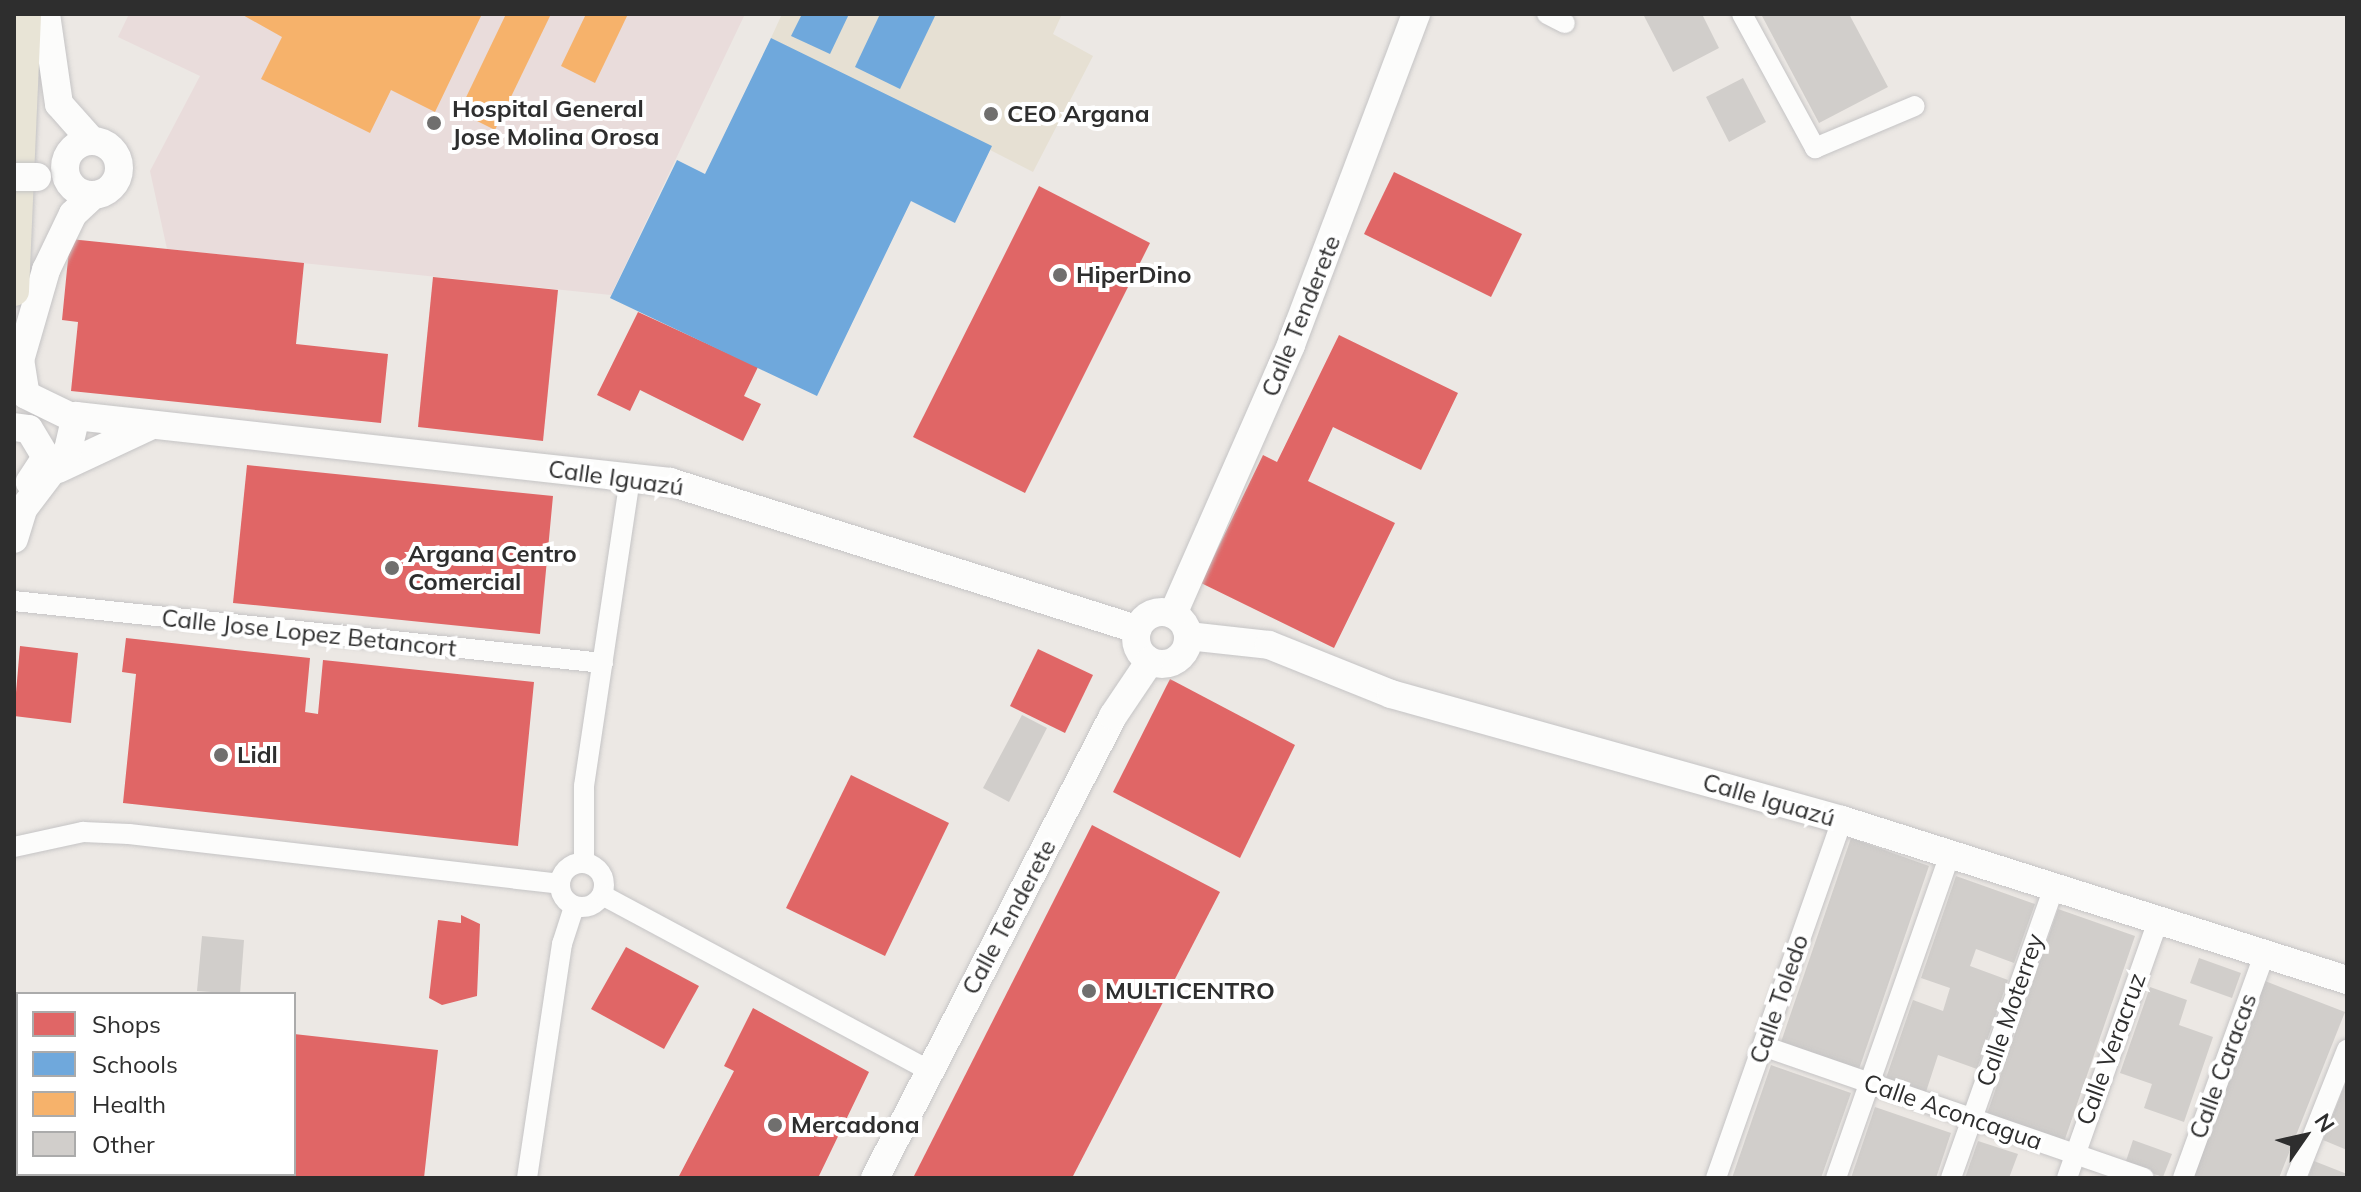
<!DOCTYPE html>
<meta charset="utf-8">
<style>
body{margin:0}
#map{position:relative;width:2361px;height:1192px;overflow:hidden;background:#ece8e4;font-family:Mulish,sans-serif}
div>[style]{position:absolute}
.education>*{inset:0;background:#e6e0d3}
.medical>*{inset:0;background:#e9dcdb}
.shops>*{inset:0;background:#e06666}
.schools>*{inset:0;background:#6fa8dc}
.health>*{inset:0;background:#f6b26b}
.building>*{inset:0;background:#d1cecb}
.roads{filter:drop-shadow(0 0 2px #c5c4c5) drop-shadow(0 0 2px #c5c4c5)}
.street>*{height:20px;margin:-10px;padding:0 10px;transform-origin:10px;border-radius:10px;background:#fcfcfb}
.street>.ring{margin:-10px;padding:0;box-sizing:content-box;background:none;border:20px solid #fcfcfb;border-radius:50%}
.secondary>*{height:28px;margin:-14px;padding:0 14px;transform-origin:14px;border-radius:14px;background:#fcfcfb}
.secondary>.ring{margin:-14px;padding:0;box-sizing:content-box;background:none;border:28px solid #fcfcfb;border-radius:50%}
.primary>*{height:30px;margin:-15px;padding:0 15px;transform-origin:15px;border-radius:15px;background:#e8e4d6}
.bridges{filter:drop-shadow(0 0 2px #c5c4c5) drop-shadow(0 0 2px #c5c4c5)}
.secondary-bridge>*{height:28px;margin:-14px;padding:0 14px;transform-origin:14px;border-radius:14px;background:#fcfcfb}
.dots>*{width:22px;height:22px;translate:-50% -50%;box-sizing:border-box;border:4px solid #fff;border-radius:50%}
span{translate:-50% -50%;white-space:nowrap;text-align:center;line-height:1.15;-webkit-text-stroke:8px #fff;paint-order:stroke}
.poi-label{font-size:24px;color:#2e2e2e;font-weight:700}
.left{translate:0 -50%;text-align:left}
.street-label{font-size:24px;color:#2e2e2e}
.frame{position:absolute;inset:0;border:16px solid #2e2e2e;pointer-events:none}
.legend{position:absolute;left:16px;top:992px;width:280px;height:184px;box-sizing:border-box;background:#fff;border:2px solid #ababab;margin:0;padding:10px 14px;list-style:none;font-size:24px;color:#2e2e2e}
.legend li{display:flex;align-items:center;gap:16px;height:40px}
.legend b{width:40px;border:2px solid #ababab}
.north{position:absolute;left:2265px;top:1096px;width:80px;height:80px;-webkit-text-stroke:6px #fff;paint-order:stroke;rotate:56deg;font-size:22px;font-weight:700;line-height:32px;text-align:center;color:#2e2e2e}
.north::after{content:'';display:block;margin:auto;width:28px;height:36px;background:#2e2e2e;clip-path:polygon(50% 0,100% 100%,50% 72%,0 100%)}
</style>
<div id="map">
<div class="education">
<i style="clip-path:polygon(782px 14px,1062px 14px,1053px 34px,1093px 56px,1033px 172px,771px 38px)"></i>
</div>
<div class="medical">
<i style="clip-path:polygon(129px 14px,745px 14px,611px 295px,167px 249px,150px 171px,200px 76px,118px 37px)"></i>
</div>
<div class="shops">
<i style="clip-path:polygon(1394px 172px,1522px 234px,1491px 297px,1364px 234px)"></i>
<i style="clip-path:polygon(1039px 186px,1150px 243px,1025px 493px,913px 437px)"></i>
<i style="clip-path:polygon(70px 239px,304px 263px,296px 344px,388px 354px,381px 423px,71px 391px,78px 322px,62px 320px)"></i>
<i style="clip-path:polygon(433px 277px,558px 290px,543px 441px,418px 427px)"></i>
<i style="clip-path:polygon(638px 312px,758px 367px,744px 396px,761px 404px,743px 441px,640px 390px,630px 411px,597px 395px)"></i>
<i style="clip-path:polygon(1339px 335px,1458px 393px,1421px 470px,1333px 427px,1308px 481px,1395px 523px,1334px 648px,1201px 583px,1263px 455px,1277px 462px)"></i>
<i style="clip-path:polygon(247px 465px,553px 496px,540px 634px,233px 603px)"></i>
<i style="clip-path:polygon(126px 638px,310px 658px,305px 712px,318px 714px,323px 660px,534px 682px,518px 846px,123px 803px,136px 674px,122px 672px)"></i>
<i style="clip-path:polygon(20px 646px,78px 653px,71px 723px,14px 716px)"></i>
<i style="clip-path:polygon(1038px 649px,1093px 675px,1065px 733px,1010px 706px)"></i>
<i style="clip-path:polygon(1170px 679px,1295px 745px,1240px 858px,1113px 792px)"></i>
<i style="clip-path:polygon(851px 775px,949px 823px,885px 956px,786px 908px)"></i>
<i style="clip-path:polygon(1092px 825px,1220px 892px,1072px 1178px,913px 1178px)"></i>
<i style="clip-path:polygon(461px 915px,480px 924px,477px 996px,442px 1005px,429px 998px,438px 920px,461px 923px)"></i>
<i style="clip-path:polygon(626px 947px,699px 986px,664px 1049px,591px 1009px)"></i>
<i style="clip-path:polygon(753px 1008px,869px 1072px,818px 1178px,678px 1178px,734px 1071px,724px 1066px)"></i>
<i style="clip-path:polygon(294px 1034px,438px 1050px,424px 1178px,257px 1176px,294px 1174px)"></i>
</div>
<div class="schools">
<i style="clip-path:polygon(802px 14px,849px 14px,830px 54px,791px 36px)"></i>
<i style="clip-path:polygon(880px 14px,936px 14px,900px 89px,855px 67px)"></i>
<i style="clip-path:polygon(771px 38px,992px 146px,955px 223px,911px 201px,817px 396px,610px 298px,677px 160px,705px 174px)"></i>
</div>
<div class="health">
<i style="clip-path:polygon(241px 14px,482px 14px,435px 112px,391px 90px,370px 133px,261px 79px,282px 37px)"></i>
<i style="clip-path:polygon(506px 14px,551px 14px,495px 130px,459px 112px)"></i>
<i style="clip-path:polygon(586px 14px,628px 14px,595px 83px,561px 66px)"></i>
</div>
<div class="building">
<i style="clip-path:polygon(1643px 14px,1702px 14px,1719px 48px,1673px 72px)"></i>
<i style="clip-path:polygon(1761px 14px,1849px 14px,1888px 87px,1819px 123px)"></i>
<i style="clip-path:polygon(1743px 78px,1766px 122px,1729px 142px,1706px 97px)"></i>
<i style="clip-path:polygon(1022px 715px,1047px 728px,1009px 802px,983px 788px)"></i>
<i style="clip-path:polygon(1851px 838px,1929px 866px,1858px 1072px,1780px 1045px)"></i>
<i style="clip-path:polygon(1956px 876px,2035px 904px,2014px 963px,1976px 949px,1970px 966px,2008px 980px,1977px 1069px,1938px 1055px,1925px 1095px,1885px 1081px,1913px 1000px,1943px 1011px,1950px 988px,1921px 978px)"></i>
<i style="clip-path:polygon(2058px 909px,2135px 936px,2064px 1142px,1987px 1114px)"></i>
<i style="clip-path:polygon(202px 936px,244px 940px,240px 994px,197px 991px)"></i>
<i style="clip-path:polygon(2199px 958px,2241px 973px,2232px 998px,2190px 983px)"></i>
<i style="clip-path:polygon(2265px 981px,2345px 1012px,2279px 1178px,2193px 1178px)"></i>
<i style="clip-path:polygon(2150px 987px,2187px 1000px,2179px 1025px,2213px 1037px,2184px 1122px,2144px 1108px,2152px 1084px,2120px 1073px)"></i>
<i style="clip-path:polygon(1771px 1065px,1851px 1093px,1821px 1178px,1732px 1178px)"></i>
<i style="clip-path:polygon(2347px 1079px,2347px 1150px,2323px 1140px)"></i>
<i style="clip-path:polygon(1875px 1107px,1951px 1133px,1936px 1178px,1851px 1178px)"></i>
<i style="clip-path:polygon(2133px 1140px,2172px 1154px,2163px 1177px,2125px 1164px)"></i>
<i style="clip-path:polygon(1978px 1141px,2018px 1154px,2009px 1178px,1965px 1178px)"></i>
<i style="clip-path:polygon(2314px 1161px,2347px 1174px,2347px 1178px,2308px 1178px)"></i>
<i style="clip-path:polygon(172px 1174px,221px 1174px,172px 1178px)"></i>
</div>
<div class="roads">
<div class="street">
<i style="left:1547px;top:14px;width:20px;rotate:27deg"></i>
<i style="left:1742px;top:14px;width:153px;rotate:61.4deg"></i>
<i style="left:1815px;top:148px;width:108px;rotate:-22.8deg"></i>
<i style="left:14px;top:601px;width:592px;rotate:6.01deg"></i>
<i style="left:14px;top:847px;width:71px;rotate:-12.3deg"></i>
<i style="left:83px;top:832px;width:46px;rotate:2.5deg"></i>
<i style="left:129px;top:834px;width:434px;rotate:6.6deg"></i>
<i style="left:584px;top:863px;width:77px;rotate:-90deg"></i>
<i style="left:584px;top:786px;width:312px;rotate:-81.5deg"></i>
<i class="ring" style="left:560px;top:863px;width:24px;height:24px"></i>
<i style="left:602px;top:895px;width:370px;rotate:28.2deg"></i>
<i style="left:1763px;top:1046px;width:403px;rotate:19.1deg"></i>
<i style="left:527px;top:1178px;width:237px;rotate:-81.5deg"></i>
<i style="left:562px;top:944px;width:40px;rotate:-72deg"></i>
<i style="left:1716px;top:1178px;width:380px;rotate:-70.6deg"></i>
<i style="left:1836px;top:1178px;width:343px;rotate:-70.6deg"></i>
<i style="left:1951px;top:1178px;width:309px;rotate:-70.5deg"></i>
<i style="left:2067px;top:1178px;width:273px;rotate:-70.5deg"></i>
<i style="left:2183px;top:1178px;width:237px;rotate:-70deg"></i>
<i style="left:2296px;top:1178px;width:138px;rotate:-68.3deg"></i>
</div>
<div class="secondary">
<i style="left:46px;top:14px;width:91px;rotate:81.8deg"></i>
<i style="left:59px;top:104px;width:48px;rotate:48.4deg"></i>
<i class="ring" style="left:65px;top:141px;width:26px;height:26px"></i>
<i style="left:20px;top:359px;width:36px;rotate:81deg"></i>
<i style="left:26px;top:395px;width:46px;rotate:26deg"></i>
<i style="left:14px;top:381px;width:116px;rotate:-73.9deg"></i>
<i style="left:46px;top:270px;width:62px;rotate:-64.3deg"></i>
<i style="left:73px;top:214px;width:26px;rotate:-43deg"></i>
<i style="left:76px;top:416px;width:598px;rotate:6.34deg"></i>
<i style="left:670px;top:482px;width:490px;rotate:17.5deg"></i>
<i style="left:14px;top:427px;width:15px;rotate:8deg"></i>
<i style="left:29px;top:429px;width:33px;rotate:59deg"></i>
<i style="left:46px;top:457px;width:30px;rotate:123deg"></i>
<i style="left:58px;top:469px;width:102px;rotate:-25.1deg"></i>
<i style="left:14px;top:539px;width:31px;rotate:-73deg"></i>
<i style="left:23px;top:509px;width:74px;rotate:-52.7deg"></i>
<i style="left:68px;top:450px;width:35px;rotate:-77deg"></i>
<i class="ring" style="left:1136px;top:612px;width:24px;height:24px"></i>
<i style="left:1173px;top:614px;width:294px;rotate:-66.3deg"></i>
<i style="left:1291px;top:345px;width:354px;rotate:-69.3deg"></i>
<i style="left:1188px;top:636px;width:81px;rotate:6.3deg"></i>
<i style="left:1269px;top:645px;width:131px;rotate:21.9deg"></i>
<i style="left:1391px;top:694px;width:468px;rotate:15.6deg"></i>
<i style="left:1842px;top:820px;width:530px;rotate:17.58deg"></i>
<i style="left:875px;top:1178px;width:520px;rotate:-62.74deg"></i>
<i style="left:1113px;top:716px;width:66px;rotate:-56.1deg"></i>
</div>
<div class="primary">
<i style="left:14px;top:291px;width:277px;rotate:-87.5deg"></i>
</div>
</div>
<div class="bridges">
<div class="secondary-bridge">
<i style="left:14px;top:177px;width:23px"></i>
</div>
</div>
<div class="dots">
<i style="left:991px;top:114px;background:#706f6e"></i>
<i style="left:434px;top:123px;background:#706f6e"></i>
<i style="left:1060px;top:275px;background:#706f6e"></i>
<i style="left:392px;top:568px;background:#706f6e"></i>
<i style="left:221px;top:755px;background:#706f6e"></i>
<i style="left:1089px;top:991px;background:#706f6e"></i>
<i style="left:775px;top:1125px;background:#706f6e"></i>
</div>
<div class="poi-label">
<span class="left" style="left:452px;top:123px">Hospital General<br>Jose Molina Orosa</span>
<span class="left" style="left:1007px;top:114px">CEO Argana</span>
<span class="left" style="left:1076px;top:275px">HiperDino</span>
<span class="left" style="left:408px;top:568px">Argana Centro<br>Comercial</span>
<span class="left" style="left:237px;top:755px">Lidl</span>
<span class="left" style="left:1105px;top:991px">MULTICENTRO</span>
<span class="left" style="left:791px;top:1125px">Mercadona</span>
</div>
<div class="street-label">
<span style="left:1301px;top:316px;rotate:-68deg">Calle Tenderete</span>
<span style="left:616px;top:478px;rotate:8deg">Calle Iguazú</span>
<span style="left:309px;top:633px;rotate:6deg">Calle Jose Lopez Betancort</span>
<span style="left:1769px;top:800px;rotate:16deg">Calle Iguazú</span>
<span style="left:1009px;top:917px;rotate:-62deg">Calle Tenderete</span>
<span style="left:1779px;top:999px;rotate:-71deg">Calle Toledo</span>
<span style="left:2010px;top:1010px;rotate:-71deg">Calle Moterrey</span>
<span style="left:2111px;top:1049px;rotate:-70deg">Calle Veracruz</span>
<span style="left:2223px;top:1066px;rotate:-70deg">Calle Caracas</span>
<span style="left:1953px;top:1112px;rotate:19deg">Calle Aconcagua</span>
</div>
<div class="frame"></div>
<ul class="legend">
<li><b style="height:22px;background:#e06666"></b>Shops</li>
<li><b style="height:22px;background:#6fa8dc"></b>Schools</li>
<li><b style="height:22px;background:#f6b26b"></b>Health</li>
<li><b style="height:22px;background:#d1cecb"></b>Other</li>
</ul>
<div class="north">N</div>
</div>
